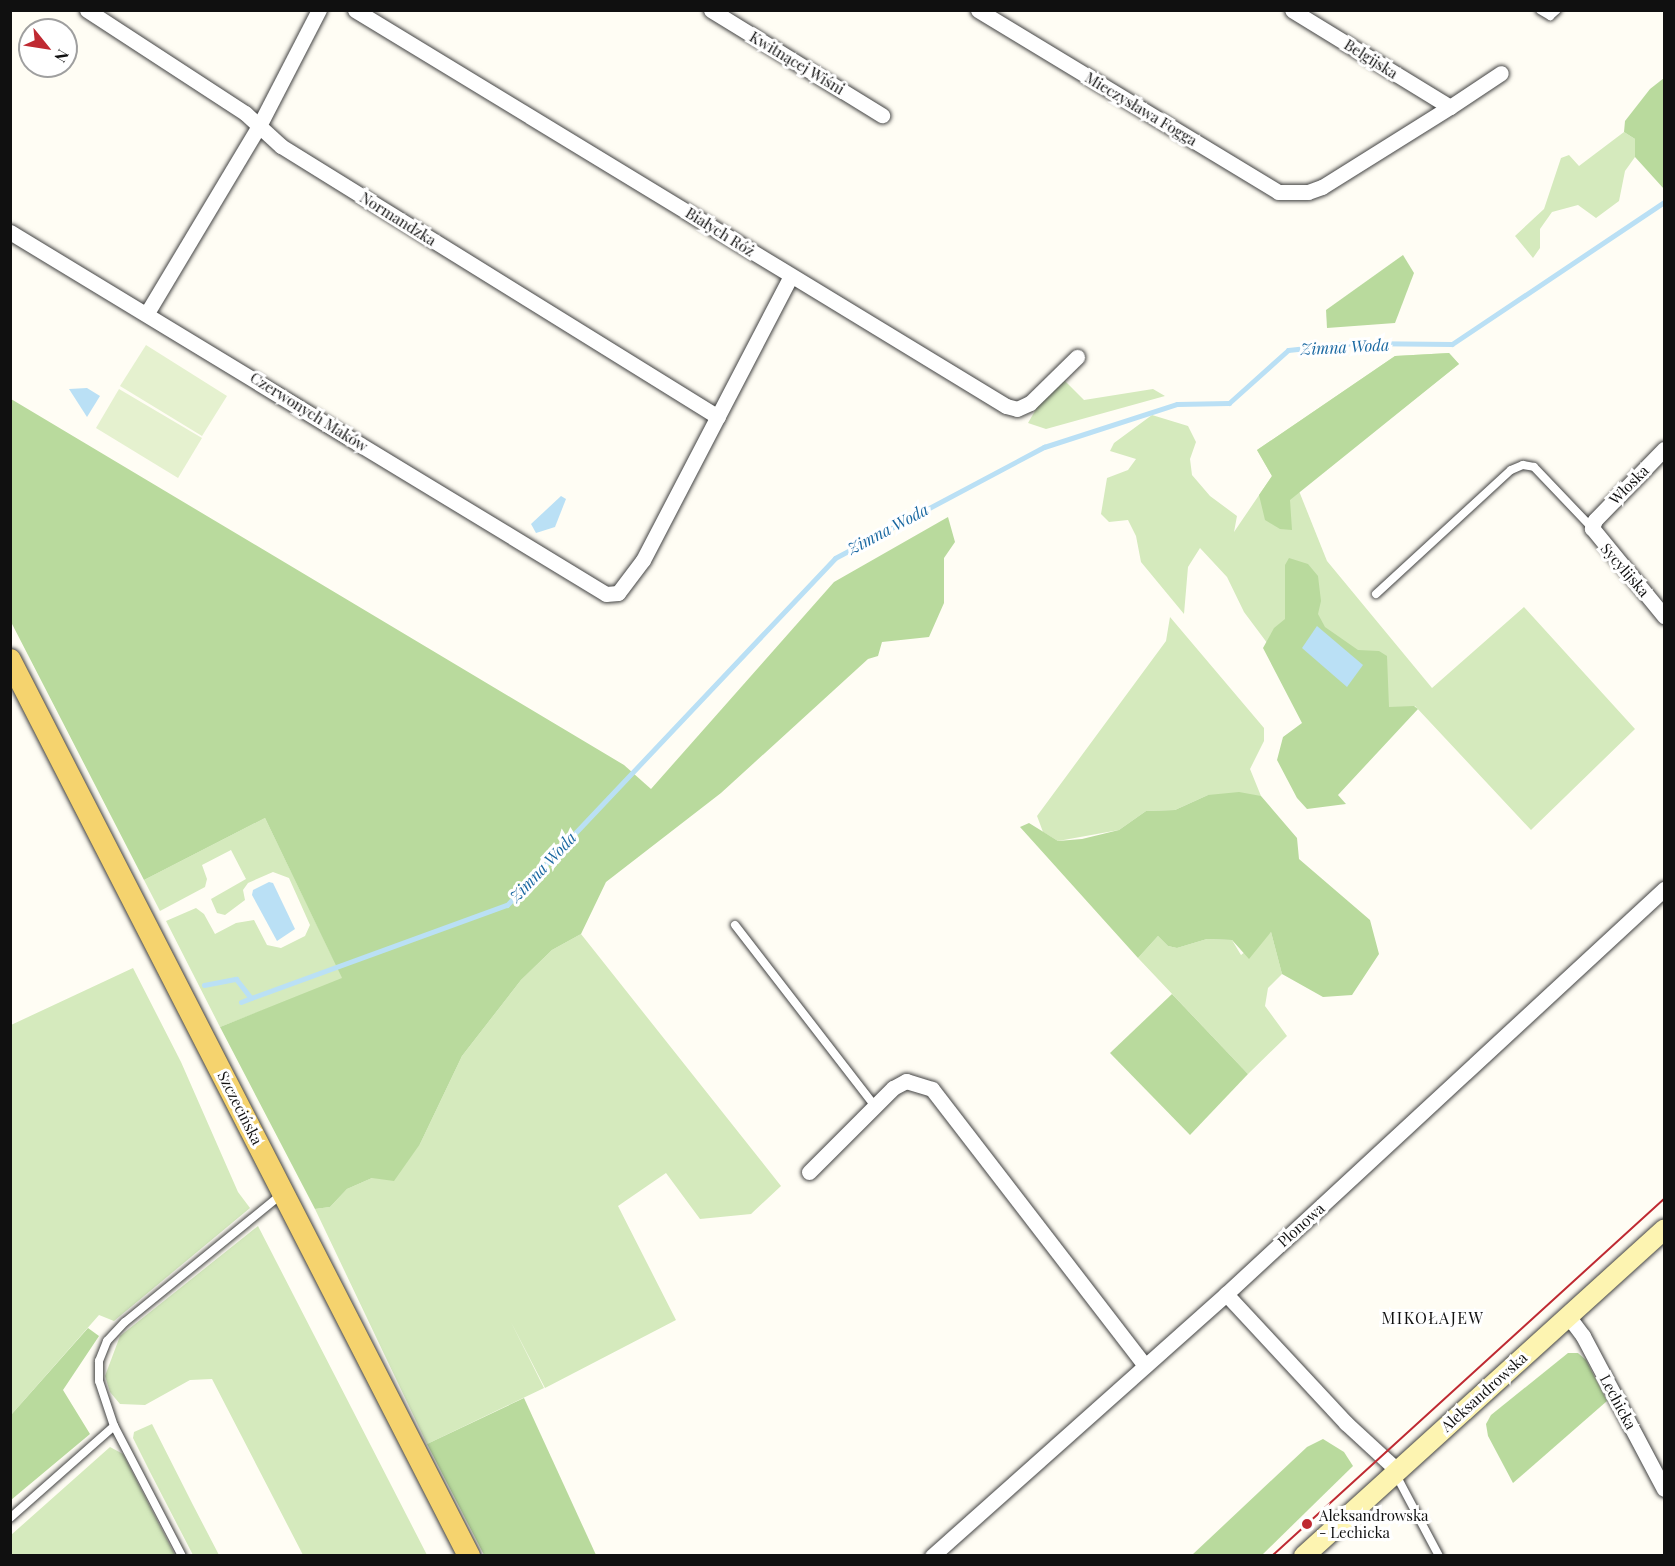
<!DOCTYPE html>
<meta charset="utf-8">
<style>
body{margin:0}
#map{position:relative;width:1675px;height:1566px;overflow:hidden;background:#fffdf4;font-family:"Playfair Display",serif}
div>[style]{position:absolute}
.green>*{inset:0;background:#d5eabd}
.forest>*{inset:0;background:#b9da9d}
.pitch>*{inset:0;background:#e5f1cf}
.water>*{inset:0;background:#bae0f5}
.stream>*{height:5px;margin:-2.5px;padding:0 2.5px;transform-origin:2.5px;border-radius:2.5px;background:#bae0f5}
.roads{filter:drop-shadow(0 0 2px #434343) drop-shadow(0 0 2px #434343)}
.service>*{height:8px;margin:-4px;padding:0 4px;transform-origin:4px;border-radius:4px;background:#fff}
.minor>*{height:15px;margin:-7.5px;padding:0 7.5px;transform-origin:7.5px;border-radius:7.5px;background:#fff}
.secondary>*{height:20px;margin:-10px;padding:0 10px;transform-origin:10px;border-radius:10px;background:#fdf4b1}
.primary>*{height:22px;margin:-11px;padding:0 11px;transform-origin:11px;border-radius:11px;background:#f5d36e}
.tram>*{height:1.5px;margin:-0.75px;padding:0 0.75px;transform-origin:0.75px;border-radius:0.75px;background:#bf2a32}
.dots>*{width:16px;height:16px;translate:-50% -50%;box-sizing:border-box;border:3px solid #fff;border-radius:50%}
span{translate:-50% -50%;white-space:nowrap;text-align:center;line-height:1.15;-webkit-text-stroke:6px #fff;paint-order:stroke}
.street-label{font-size:15px;color:#101010}
.poi-label{font-size:15px;color:#101010}
.left{translate:0 -50%;text-align:left}
.water-label{font-size:16px;color:#1a68a1;font-style:italic}
.neighbourhood-label{font-size:16px;color:#101010;letter-spacing:1.5px}
.frame{position:absolute;inset:0;border:12px solid #101010;pointer-events:none}
.north{position:absolute;left:18px;top:18px;width:60px;height:60px;box-sizing:border-box;background:#fff;border:2px solid #9f9f9f;border-radius:50%;rotate:120deg;font-size:16px;font-weight:700;line-height:24px;text-align:center;color:#101010}
.north::after{content:'';display:block;margin:auto;width:21px;height:27px;background:#bf2a32;clip-path:polygon(50% 0,100% 100%,50% 72%,0 100%)}
</style>
<div id="map">
<div class="green">
<i style="clip-path:polygon(1624px 132px,1635px 139px,1635px 157px,1625px 171px,1619px 201px,1596px 218px,1578px 205px,1552px 212px,1540px 229px,1540px 248px,1533px 258px,1515px 236px,1544px 209px,1561px 158px,1569px 155px,1579px 166px)"></i>
<i style="clip-path:polygon(1449px 353px,1459px 364px,1299px 491px,1327px 561px,1432px 688px,1524px 607px,1635px 729px,1531px 830px,1415px 706px,1353px 758px,1244px 612px,1227px 577px,1200px 548px,1188px 567px,1184px 614px,1141px 562px,1136px 536px,1128px 520px,1109px 522px,1101px 514px,1107px 478px,1128px 470px,1136px 459px,1110px 451px,1114px 443px,1152px 415px,1188px 426px,1196px 442px,1190px 459px,1192px 475px,1210px 496px,1237px 516px,1234px 532px,1272px 476px,1257px 450px,1395px 356px)"></i>
<i style="clip-path:polygon(1063px 379px,1084px 400px,1153px 389px,1165px 396px,1046px 429px,1028px 423px,1043px 397px)"></i>
<i style="clip-path:polygon(1170px 617px,1264px 728px,1264px 741px,1250px 769px,1261px 796px,1208px 795px,1175px 810px,1146px 811px,1119px 830px,1058px 841px,1043px 832px,1037px 816px,1166px 641px)"></i>
<i style="clip-path:polygon(265px 818px,343px 979px,220px 1027px,166px 921px,196px 908px,204px 914px,215px 934px,236px 923px,254px 920px,267px 945px,281px 948px,305px 936px,310px 925px,289px 878px,273px 872px,248px 883px,243px 890px,245px 900px,225px 915px,217px 913px,211px 899px,246px 879px,231px 850px,202px 865px,207px 879px,205px 887px,160px 911px,144px 880px)"></i>
<i style="clip-path:polygon(1271px 932px,1282px 974px,1268px 988px,1265px 1006px,1287px 1036px,1248px 1074px,1138px 958px,1158px 936px,1168px 946px,1177px 948px,1207px 939px,1232px 940px,1241px 955px)"></i>
<i style="clip-path:polygon(581px 934px,781px 1186px,751px 1214px,700px 1219px,666px 1173px,618px 1206px,676px 1320px,545px 1388px,511px 1322px,544px 1388px,427px 1444px,315px 1209px,330px 1207px,347px 1189px,372px 1178px,420px 1144px,462px 1056px,521px 980px,552px 950px)"></i>
<i style="clip-path:polygon(133px 968px,181px 1062px,238px 1192px,250px 1208px,114px 1321px,99px 1315px,11px 1415px,11px 1025px)"></i>
<i style="clip-path:polygon(258px 1226px,427px 1555px,303px 1555px,212px 1379px,190px 1380px,145px 1405px,120px 1404px,110px 1392px,105px 1376px,120px 1336px)"></i>
<i style="clip-path:polygon(152px 1424px,193px 1505px,219px 1555px,193px 1555px,150px 1472px,133px 1438px,134px 1432px)"></i>
<i style="clip-path:polygon(110px 1447px,123px 1454px,175px 1555px,11px 1555px,11px 1535px)"></i>
</div>
<div class="forest">
<i style="clip-path:polygon(1664px 78px,1664px 189px,1635px 157px,1635px 139px,1624px 132px,1625px 121px,1650px 89px)"></i>
<i style="clip-path:polygon(1403px 255px,1414px 273px,1395px 323px,1327px 328px,1326px 310px)"></i>
<i style="clip-path:polygon(1449px 353px,1459px 364px,1290px 500px,1292px 530px,1280px 529px,1265px 520px,1259px 495px,1272px 476px,1257px 450px,1395px 356px)"></i>
<i style="clip-path:polygon(11px 399px,624px 765px,651px 789px,834px 582px,948px 517px,955px 542px,944px 558px,944px 603px,929px 637px,882px 642px,878px 656px,868px 659px,721px 793px,606px 882px,581px 934px,552px 950px,521px 980px,462px 1056px,420px 1144px,394px 1181px,372px 1178px,347px 1189px,330px 1207px,315px 1209px,220px 1027px,342px 978px,265px 818px,144px 880px,11px 622px)"></i>
<i style="clip-path:polygon(1289px 558px,1308px 564px,1318px 576px,1321px 601px,1318px 614px,1325px 627px,1358px 650px,1379px 651px,1387px 656px,1389px 707px,1414px 706px,1418px 709px,1338px 795px,1346px 804px,1307px 809px,1297px 798px,1277px 760px,1283px 737px,1302px 723px,1263px 648px,1274px 628px,1285px 619px,1285px 565px)"></i>
<i style="clip-path:polygon(1239px 792px,1261px 796px,1297px 838px,1299px 859px,1370px 920px,1379px 954px,1352px 995px,1323px 997px,1282px 974px,1271px 932px,1249px 959px,1232px 940px,1207px 939px,1177px 948px,1168px 946px,1158px 936px,1138px 958px,1020px 827px,1029px 823px,1058px 841px,1082px 839px,1119px 830px,1146px 811px,1175px 810px,1208px 795px)"></i>
<i style="clip-path:polygon(1172px 994px,1248px 1074px,1190px 1135px,1110px 1053px)"></i>
<i style="clip-path:polygon(88px 1328px,99px 1336px,63px 1390px,90px 1434px,11px 1500px,11px 1415px)"></i>
<i style="clip-path:polygon(1568px 1353px,1578px 1353px,1586px 1360px,1607px 1401px,1513px 1483px,1488px 1436px,1486px 1424px,1491px 1415px)"></i>
<i style="clip-path:polygon(524px 1398px,596px 1555px,484px 1555px,427px 1444px)"></i>
<i style="clip-path:polygon(1323px 1439px,1344px 1452px,1353px 1466px,1262px 1555px,1192px 1555px,1307px 1447px)"></i>
</div>
<div class="pitch">
<i style="clip-path:polygon(146px 345px,227px 396px,202px 436px,120px 386px)"></i>
<i style="clip-path:polygon(119px 389px,202px 438px,178px 478px,96px 428px)"></i>
</div>
<div class="water">
<i style="clip-path:polygon(87px 388px,100px 396px,87px 417px,69px 389px)"></i>
<i style="clip-path:polygon(561px 496px,566px 499px,555px 527px,536px 533px,531px 524px)"></i>
<i style="clip-path:polygon(1317px 626px,1363px 665px,1347px 687px,1302px 648px)"></i>
<i style="clip-path:polygon(269px 882px,273px 883px,295px 929px,277px 941px,252px 895px,253px 890px)"></i>
</div>
<div class="stream">
<i style="left:204px;top:985px;width:33px;rotate:-11deg"></i>
<i style="left:236px;top:979px;width:24px;rotate:52deg"></i>
<i style="left:251px;top:998px;width:272px;rotate:-20deg"></i>
<i style="left:507px;top:905px;width:477px;rotate:-46.6deg"></i>
<i style="left:835px;top:558px;width:237px;rotate:-28deg"></i>
<i style="left:1044px;top:447px;width:140px;rotate:-17.9deg"></i>
<i style="left:1177px;top:404px;width:52px;rotate:-1.1deg"></i>
<i style="left:1229px;top:403px;width:79px;rotate:-41.9deg"></i>
<i style="left:1288px;top:350px;width:66px;rotate:-6.1deg"></i>
<i style="left:1354px;top:343px;width:98px;rotate:0.6deg"></i>
<i style="left:1452px;top:344px;width:255px;rotate:-33.8deg"></i>
<i style="left:241px;top:1002px;width:11px;rotate:-22deg"></i>
</div>
<div class="roads">
<div class="service">
<i style="left:1540px;top:10px;width:12px;rotate:31deg"></i>
<i style="left:1550px;top:16px;width:9px;rotate:-41deg"></i>
<i style="left:1376px;top:594px;width:183px;rotate:-42.6deg"></i>
<i style="left:1511px;top:470px;width:13px;rotate:-23deg"></i>
<i style="left:1523px;top:465px;width:11px;rotate:10deg"></i>
<i style="left:1534px;top:467px;width:84px;rotate:46.4deg"></i>
<i style="left:735px;top:925px;width:229px;rotate:52.3deg"></i>
<i style="left:1396px;top:1475px;width:92px;rotate:62deg"></i>
<i style="left:10px;top:1518px;width:139px;rotate:-41.5deg"></i>
<i style="left:182px;top:1556px;width:147px;rotate:-117.6deg"></i>
<i style="left:114px;top:1426px;width:47px;rotate:-108.4deg"></i>
<i style="left:99px;top:1381px;width:20px;rotate:-90deg"></i>
<i style="left:99px;top:1361px;width:22px;rotate:-68deg"></i>
<i style="left:107px;top:1341px;width:26px;rotate:-47deg"></i>
<i style="left:125px;top:1322px;width:203px;rotate:-39.2deg"></i>
</div>
<div class="minor">
<i style="left:87px;top:10px;width:189px;rotate:33.1deg"></i>
<i style="left:245px;top:113px;width:49px;rotate:42.5deg"></i>
<i style="left:281px;top:146px;width:514px;rotate:31.8deg"></i>
<i style="left:355px;top:10px;width:762px;rotate:31.31deg"></i>
<i style="left:1006px;top:406px;width:11px;rotate:15deg"></i>
<i style="left:1017px;top:409px;width:14px;rotate:-25deg"></i>
<i style="left:1030px;top:403px;width:66px;rotate:-44.4deg"></i>
<i style="left:711px;top:10px;width:201px;rotate:31.6deg"></i>
<i style="left:978px;top:10px;width:351px;rotate:31.2deg"></i>
<i style="left:1278px;top:192px;width:30px"></i>
<i style="left:1308px;top:192px;width:15px;rotate:-20deg"></i>
<i style="left:1322px;top:187px;width:151px;rotate:-32deg"></i>
<i style="left:1450px;top:107px;width:185px;rotate:-148.5deg"></i>
<i style="left:1450px;top:107px;width:61px;rotate:-33.7deg"></i>
<i style="left:10px;top:232px;width:697px;rotate:31.27deg"></i>
<i style="left:606px;top:594px;width:12px;rotate:-5deg"></i>
<i style="left:618px;top:593px;width:41px;rotate:-52.9deg"></i>
<i style="left:643px;top:560px;width:320px;rotate:-62.5deg"></i>
<i style="left:147px;top:313px;width:218px;rotate:-59.1deg"></i>
<i style="left:259px;top:126px;width:131px;rotate:-62.7deg"></i>
<i style="left:1664px;top:449px;width:99px;rotate:134.2deg"></i>
<i style="left:1595px;top:520px;width:9px;rotate:111deg"></i>
<i style="left:1592px;top:528px;width:114px;rotate:50.7deg"></i>
<i style="left:809px;top:1172px;width:119px;rotate:-45deg"></i>
<i style="left:893px;top:1088px;width:15px;rotate:-28deg"></i>
<i style="left:906px;top:1081px;width:27px;rotate:17deg"></i>
<i style="left:932px;top:1089px;width:349px;rotate:52.4deg"></i>
<i style="left:1226px;top:1294px;width:176px;rotate:47.1deg"></i>
<i style="left:1346px;top:1423px;width:71px;rotate:42.7deg"></i>
<i style="left:1568px;top:1316px;width:25px;rotate:53deg"></i>
<i style="left:1583px;top:1336px;width:173px;rotate:62.1deg"></i>
<i style="left:932px;top:1556px;width:394px;rotate:-41.7deg"></i>
<i style="left:1226px;top:1294px;width:597px;rotate:-42.76deg"></i>
</div>
<div class="secondary">
<i style="left:1304px;top:1556px;width:486px;rotate:-42.2deg"></i>
</div>
<div class="primary">
<i style="left:10px;top:660px;width:1007px;rotate:62.87deg"></i>
</div>
</div>
<div class="tram">
<i style="left:1272px;top:1556px;width:530px;rotate:-42.32deg"></i>
</div>
<div class="dots">
<i style="left:1307px;top:1524px;background:#bf2a32"></i>
</div>
<div class="street-label">
<span style="left:1371px;top:59px;rotate:32deg">Belgijska</span>
<span style="left:797px;top:63px;rotate:31deg">Kwitnącej Wiśni</span>
<span style="left:1141px;top:109px;rotate:31deg">Mieczysława Fogga</span>
<span style="left:398px;top:219px;rotate:32deg">Normandzka</span>
<span style="left:720px;top:232px;rotate:32deg">Białych Róż</span>
<span style="left:309px;top:412px;rotate:32deg">Czerwonych Maków</span>
<span style="left:1629px;top:485px;rotate:-45deg">Włoska</span>
<span style="left:1625px;top:570px;rotate:49deg">Sycylijska</span>
<span style="left:240px;top:1108px;rotate:63deg">Szczecińska</span>
<span style="left:1301px;top:1225px;rotate:-42deg">Plonowa</span>
<span style="left:1484px;top:1392px;rotate:-42deg">Aleksandrowska</span>
<span style="left:1618px;top:1402px;rotate:62deg">Lechicka</span>
</div>
<div class="poi-label">
<span class="left" style="left:1319px;top:1524px">Aleksandrowska<br>- Lechicka</span>
</div>
<div class="water-label">
<span style="left:1345px;top:347px;rotate:-3deg">Zimna Woda</span>
<span style="left:888px;top:529px;rotate:-28deg">Zimna Woda</span>
<span style="left:543px;top:867px;rotate:-47deg">Zimna Woda</span>
</div>
<div class="neighbourhood-label">
<span style="left:1433px;top:1318px">MIKOŁAJEW</span>
</div>
<div class="frame"></div>
<div class="north">N</div>
</div>
